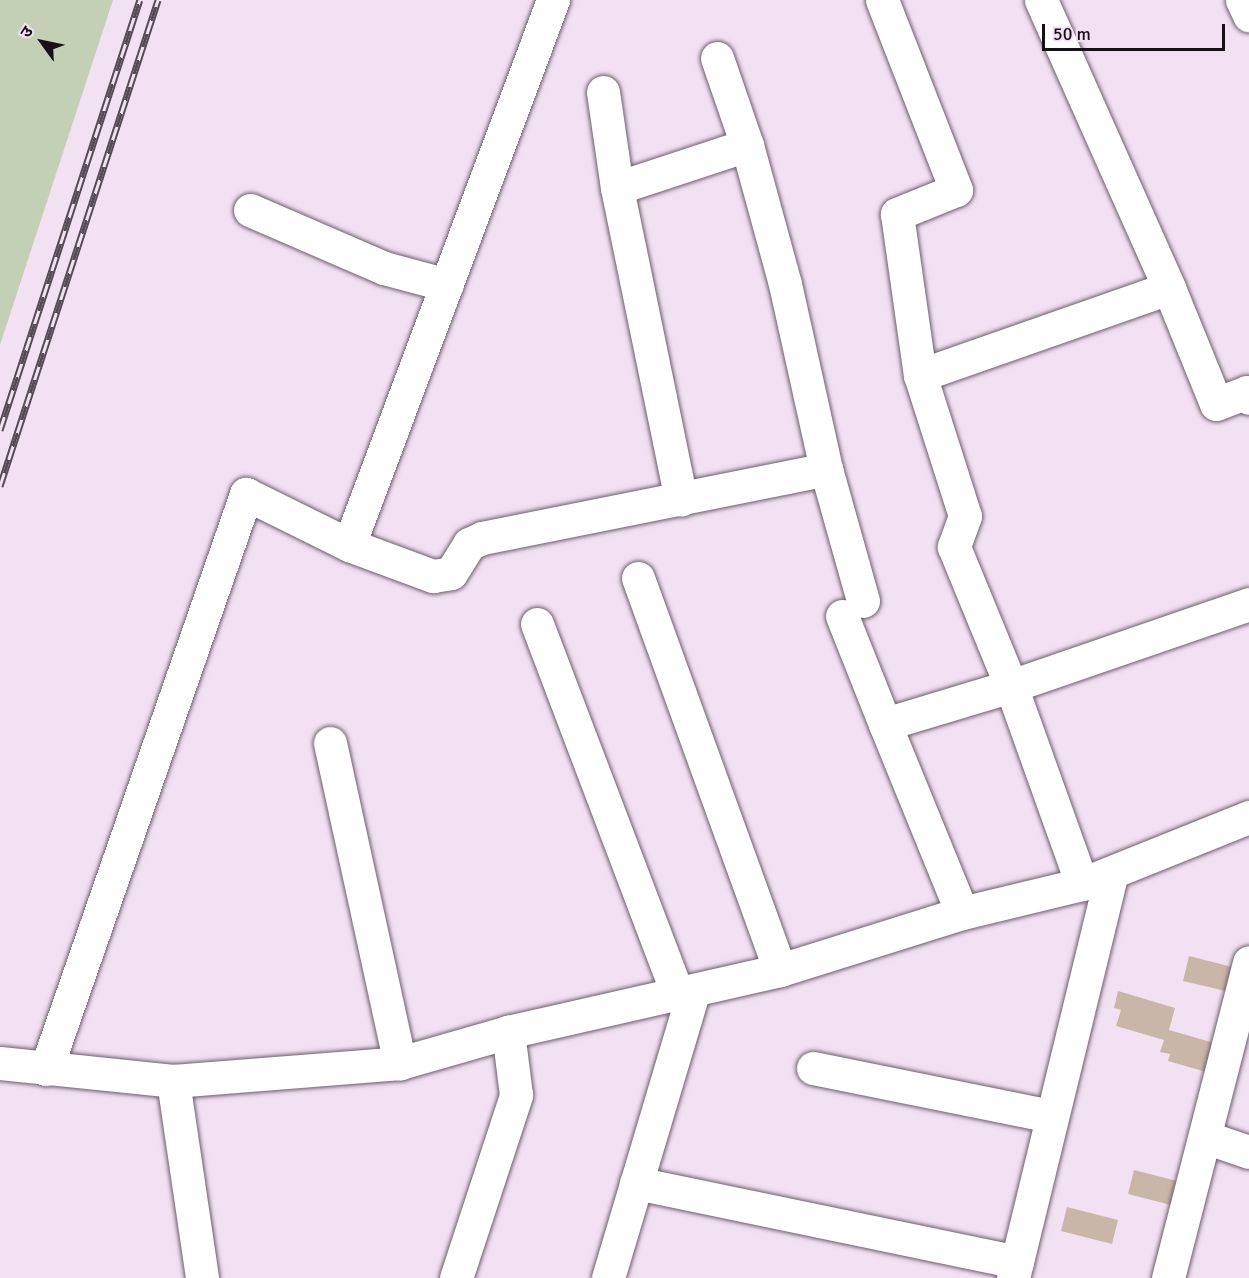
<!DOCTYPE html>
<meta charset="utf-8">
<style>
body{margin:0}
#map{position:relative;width:1249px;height:1278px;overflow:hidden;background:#f2e1f2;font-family:Signika,"Noto Sans Devanagari",sans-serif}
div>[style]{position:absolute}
.green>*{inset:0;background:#c4d0b5}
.building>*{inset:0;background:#cab6a8}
.roads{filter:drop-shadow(0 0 2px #6c5d6c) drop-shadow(0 0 2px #6c5d6c)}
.minor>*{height:33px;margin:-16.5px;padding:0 16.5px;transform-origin:16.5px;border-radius:16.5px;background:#fff}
.rail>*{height:7px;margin-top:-3.5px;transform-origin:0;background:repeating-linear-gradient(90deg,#f2e1f2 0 14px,#544b54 0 28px);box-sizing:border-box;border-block:2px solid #544b54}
span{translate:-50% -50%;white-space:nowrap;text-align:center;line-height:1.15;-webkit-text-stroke:6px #f2e1f2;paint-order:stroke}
.north{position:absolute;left:12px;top:12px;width:60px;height:60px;-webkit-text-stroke:4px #f2e1f2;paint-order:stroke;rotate:303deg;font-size:16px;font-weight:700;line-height:24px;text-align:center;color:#171117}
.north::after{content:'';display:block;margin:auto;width:21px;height:27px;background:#171117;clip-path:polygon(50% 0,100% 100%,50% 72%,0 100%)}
.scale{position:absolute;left:1042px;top:24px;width:183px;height:27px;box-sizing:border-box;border:3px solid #171117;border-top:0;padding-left:8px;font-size:18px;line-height:21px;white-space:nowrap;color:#171117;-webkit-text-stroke:4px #f2e1f2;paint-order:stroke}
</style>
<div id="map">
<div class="green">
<i style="clip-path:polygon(0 0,113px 0,0 345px)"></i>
</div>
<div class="building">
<i style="clip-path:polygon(1189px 956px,1240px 969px,1234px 993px,1183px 981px)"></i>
<i style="clip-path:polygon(1118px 991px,1175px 1008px,1169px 1030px,1221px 1045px,1213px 1074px,1168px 1061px,1170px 1054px,1160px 1052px,1164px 1040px,1116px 1026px,1121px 1010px,1114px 1008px)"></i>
<i style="clip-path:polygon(1134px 1170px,1185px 1183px,1179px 1207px,1128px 1194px)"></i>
<i style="clip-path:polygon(1067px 1207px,1118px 1220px,1112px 1244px,1061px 1231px)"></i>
</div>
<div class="roads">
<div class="minor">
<i style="left:882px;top:0;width:204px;rotate:68.7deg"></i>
<i style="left:956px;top:190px;width:64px;rotate:157.9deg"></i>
<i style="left:897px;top:214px;width:163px;rotate:81.9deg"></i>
<i style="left:1041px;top:0;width:315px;rotate:66deg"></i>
<i style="left:1169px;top:288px;width:264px;rotate:160.7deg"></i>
<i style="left:920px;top:375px;width:148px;rotate:72.3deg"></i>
<i style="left:965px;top:516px;width:33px;rotate:110deg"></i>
<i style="left:954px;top:547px;width:150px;rotate:67.7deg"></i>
<i style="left:1011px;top:686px;width:210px;rotate:70.3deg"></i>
<i style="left:1242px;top:0;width:17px;rotate:65deg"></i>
<i style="left:603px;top:92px;width:97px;rotate:81.7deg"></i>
<i style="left:617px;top:188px;width:318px;rotate:78.4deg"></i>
<i style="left:617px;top:188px;width:137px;rotate:-18.3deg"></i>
<i style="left:250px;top:210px;width:146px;rotate:23.4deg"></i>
<i style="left:384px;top:268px;width:65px;rotate:15.1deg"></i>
<i style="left:1169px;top:288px;width:125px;rotate:67.9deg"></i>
<i style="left:1216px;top:404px;width:33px;rotate:-21deg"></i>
<i style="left:1247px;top:392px;width:6px;rotate:72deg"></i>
<i style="left:826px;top:469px;width:137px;rotate:74.3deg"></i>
<i style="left:349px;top:545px;width:582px;rotate:-69.48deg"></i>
<i style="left:638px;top:578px;width:417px;rotate:70.1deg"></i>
<i style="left:842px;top:616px;width:116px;rotate:68.3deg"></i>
<i style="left:537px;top:624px;width:398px;rotate:69.2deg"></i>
<i style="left:330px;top:743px;width:328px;rotate:77.7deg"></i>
<i style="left:962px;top:913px;width:204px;rotate:-112.2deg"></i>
<i style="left:885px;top:724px;width:132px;rotate:-16.8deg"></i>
<i style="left:1011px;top:686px;width:252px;rotate:-19deg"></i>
<i style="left:0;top:1063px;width:174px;rotate:5.9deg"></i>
<i style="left:173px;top:1081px;width:228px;rotate:-4.5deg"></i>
<i style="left:400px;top:1063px;width:112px;rotate:-16deg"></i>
<i style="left:508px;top:1032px;width:279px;rotate:-12.8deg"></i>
<i style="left:780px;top:970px;width:191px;rotate:-17.4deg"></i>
<i style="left:962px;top:913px;width:123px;rotate:-13.6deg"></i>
<i style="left:1082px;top:884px;width:180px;rotate:-21.9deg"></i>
<i style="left:813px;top:1068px;width:242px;rotate:11.4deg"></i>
<i style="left:46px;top:1069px;width:609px;rotate:-70.82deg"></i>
<i style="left:246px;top:494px;width:115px;rotate:26.3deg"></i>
<i style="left:349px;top:545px;width:90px;rotate:20.3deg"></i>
<i style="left:433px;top:576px;width:18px;rotate:-9deg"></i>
<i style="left:451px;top:573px;width:34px;rotate:-58deg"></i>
<i style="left:469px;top:544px;width:14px;rotate:-25deg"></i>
<i style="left:482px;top:538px;width:351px;rotate:-11.3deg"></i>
<i style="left:826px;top:469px;width:189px;rotate:-102.5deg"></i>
<i style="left:785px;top:284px;width:144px;rotate:-105.3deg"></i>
<i style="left:747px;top:145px;width:92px;rotate:-109deg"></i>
<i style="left:173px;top:1081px;width:199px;rotate:81.6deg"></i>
<i style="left:1205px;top:1137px;width:46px;rotate:18.8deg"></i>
<i style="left:636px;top:1183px;width:389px;rotate:11.7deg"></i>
<i style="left:456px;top:1278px;width:193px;rotate:-71.8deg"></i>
<i style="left:516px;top:1095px;width:64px;rotate:-97.2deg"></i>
<i style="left:608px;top:1278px;width:297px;rotate:-73.4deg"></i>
<i style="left:1013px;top:1278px;width:415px;rotate:-76.3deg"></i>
<i style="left:1168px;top:1278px;width:326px;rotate:-75.6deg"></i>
</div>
</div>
<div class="rail">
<i style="left:0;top:430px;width:452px;rotate:-72deg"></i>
<i style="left:0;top:486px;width:511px;rotate:-71.99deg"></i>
</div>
<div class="north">उ</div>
<div class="scale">50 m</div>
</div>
